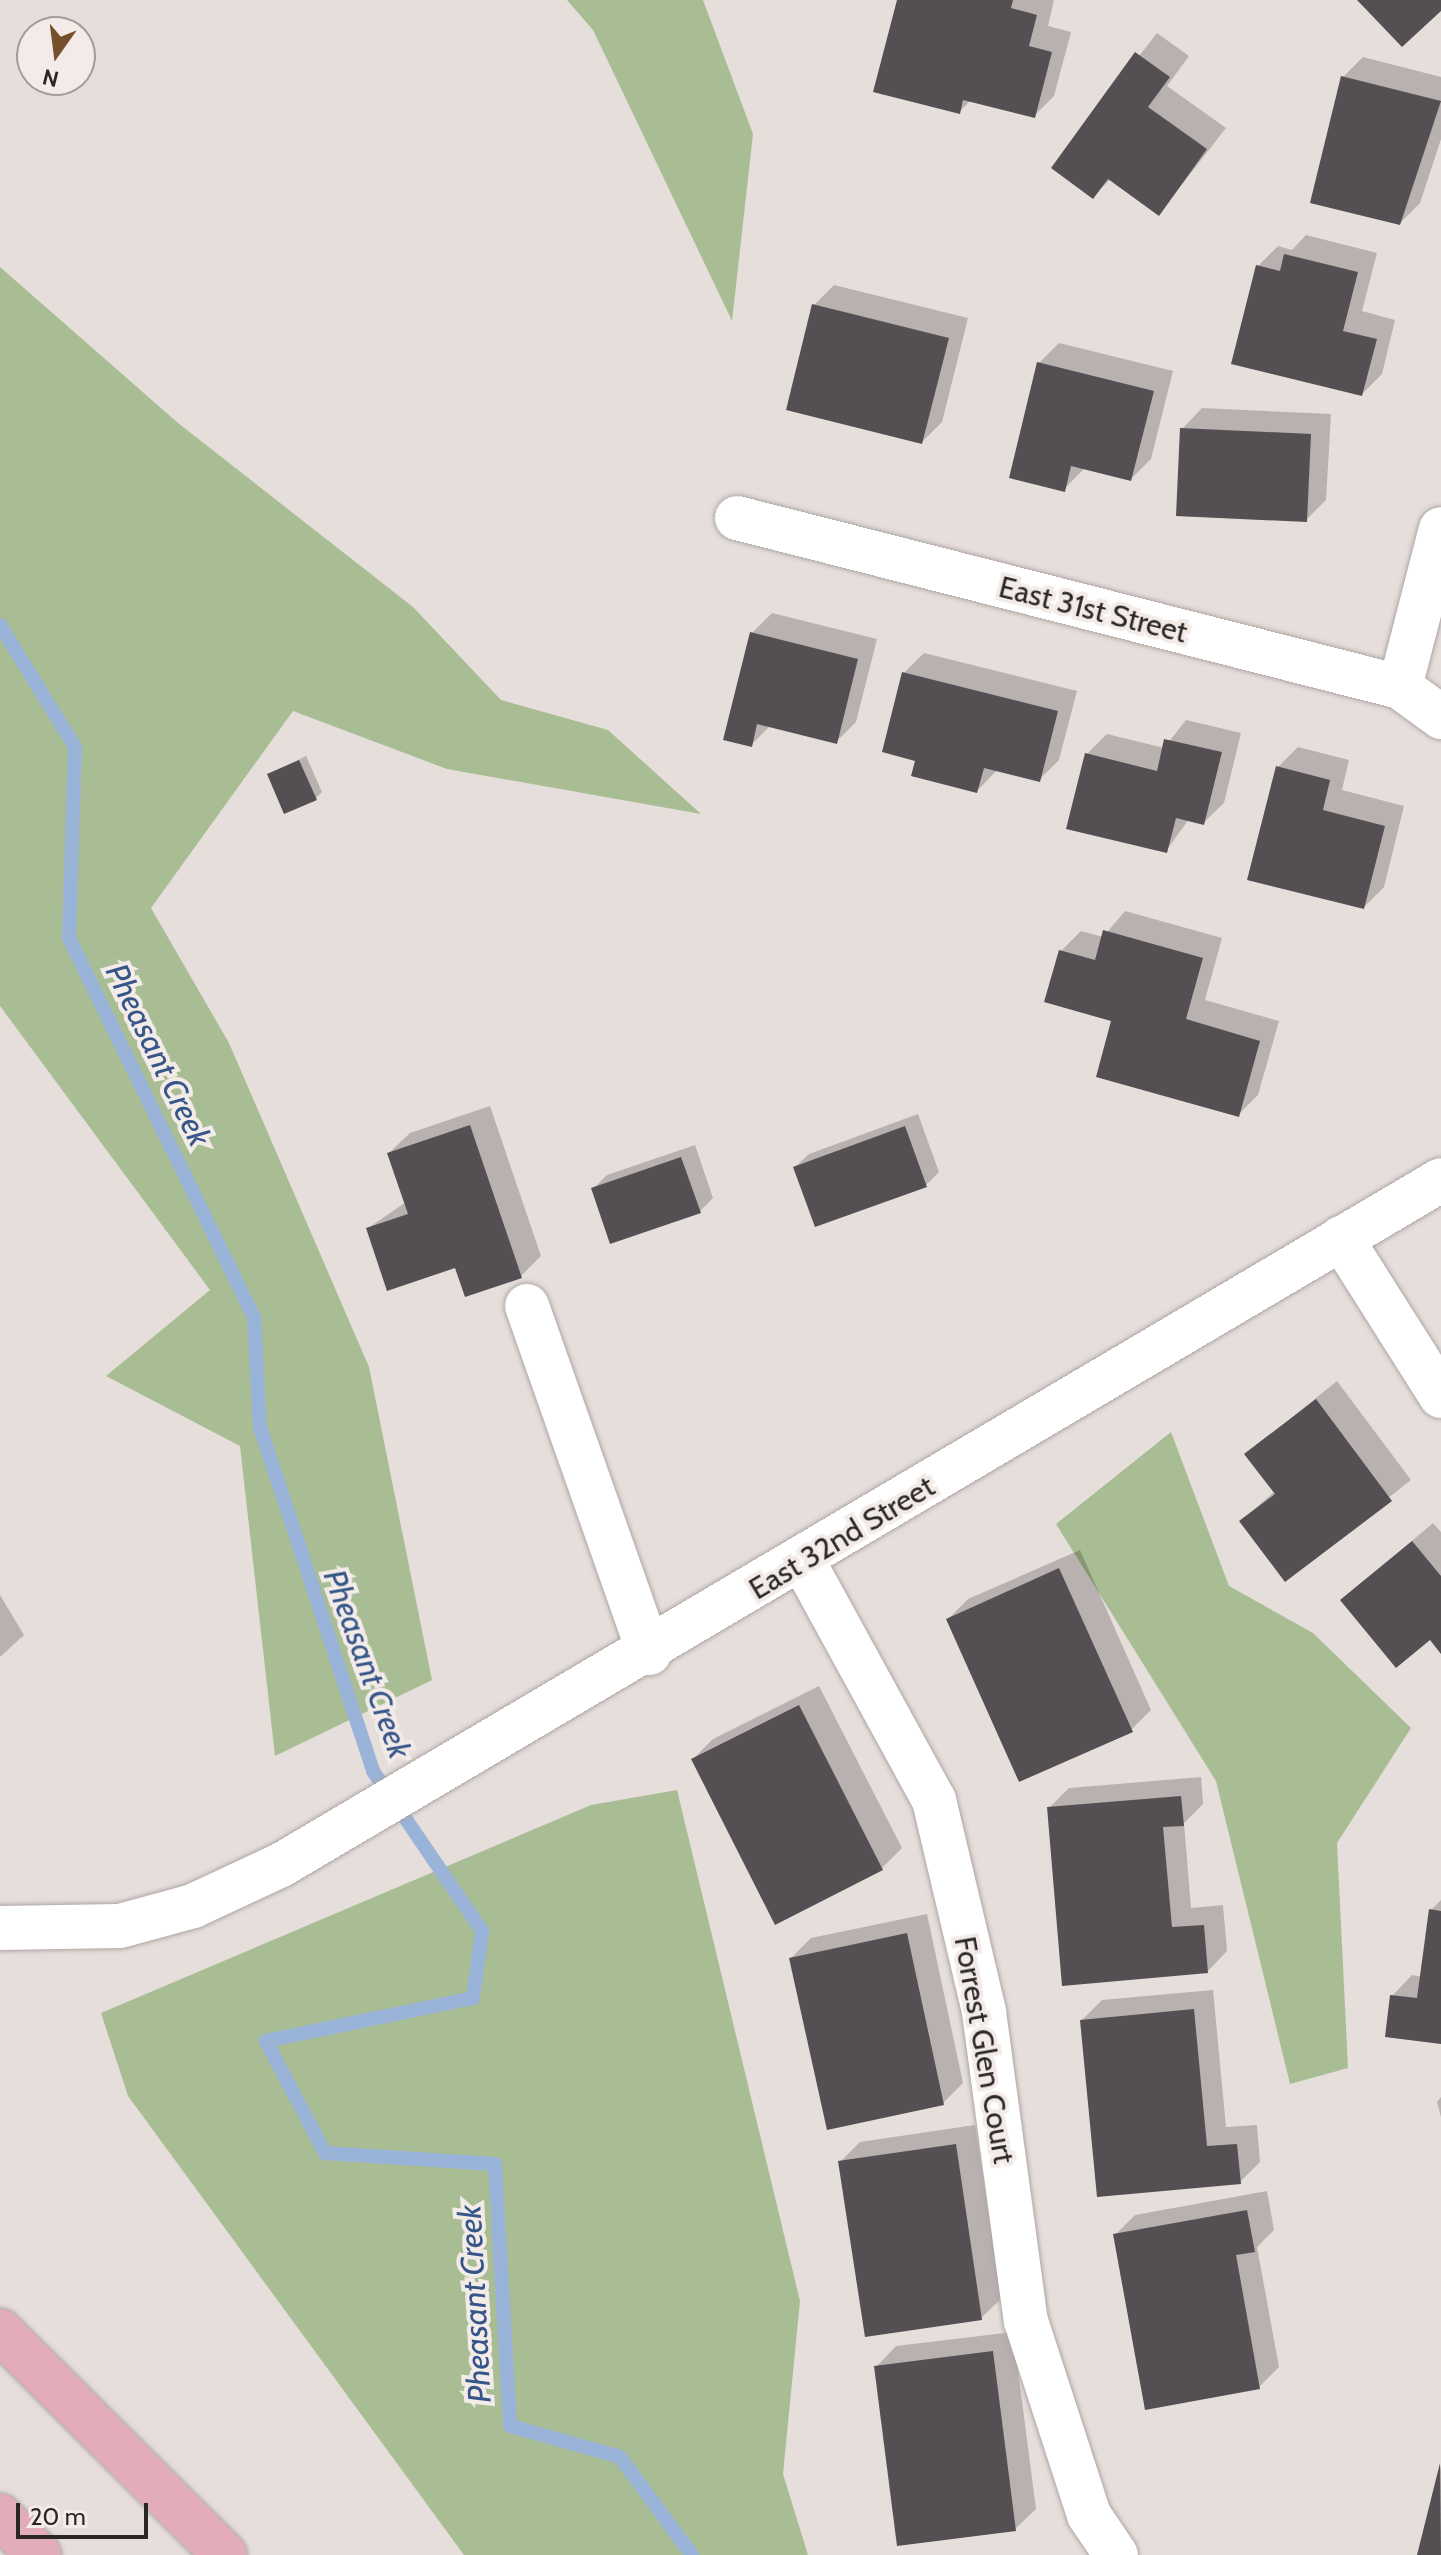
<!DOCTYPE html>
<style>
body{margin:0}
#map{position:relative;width:1441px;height:2555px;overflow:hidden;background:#e6dedb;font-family:Cabin,sans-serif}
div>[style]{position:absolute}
.green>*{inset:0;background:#a9bd94}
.shadow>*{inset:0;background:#0003}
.stream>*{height:14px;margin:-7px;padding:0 7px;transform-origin:7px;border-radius:7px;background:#9ab3d9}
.building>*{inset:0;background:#544f52}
.roads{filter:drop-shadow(0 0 2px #aea6a4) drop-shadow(0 0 2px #aea6a4)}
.minor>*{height:44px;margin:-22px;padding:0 22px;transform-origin:22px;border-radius:22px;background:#fff}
.major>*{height:44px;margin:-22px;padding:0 22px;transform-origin:22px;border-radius:22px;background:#e2adb8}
span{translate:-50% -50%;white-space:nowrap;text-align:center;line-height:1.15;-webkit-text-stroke:8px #f3ebe8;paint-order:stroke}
.street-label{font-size:30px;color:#292625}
.water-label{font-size:32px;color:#365689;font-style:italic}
.north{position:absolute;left:16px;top:16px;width:80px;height:80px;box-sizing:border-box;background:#f3ebe8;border:2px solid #a29c9a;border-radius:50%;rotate:194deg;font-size:22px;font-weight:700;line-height:32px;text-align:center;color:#292625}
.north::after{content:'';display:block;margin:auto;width:28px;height:36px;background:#76502c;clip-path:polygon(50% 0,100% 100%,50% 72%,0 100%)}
.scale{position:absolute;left:16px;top:2503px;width:132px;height:36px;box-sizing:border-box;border:4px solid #292625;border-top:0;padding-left:10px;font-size:24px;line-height:28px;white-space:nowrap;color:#292625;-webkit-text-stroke:6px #f3ebe8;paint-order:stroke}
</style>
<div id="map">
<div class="green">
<i style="clip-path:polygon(567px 0,703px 0,753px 134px,732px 321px,593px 30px)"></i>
<i style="clip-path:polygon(0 267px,178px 423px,413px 607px,501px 700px,608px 730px,701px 814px,447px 769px,293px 711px,151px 908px,229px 1043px,369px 1367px,432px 1680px,275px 1756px,240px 1446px,106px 1376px,210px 1290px,0 1006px)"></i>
<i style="clip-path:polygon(1171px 1432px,1229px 1586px,1313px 1633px,1411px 1728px,1337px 1843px,1348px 2068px,1290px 2084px,1216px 1781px,1056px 1524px)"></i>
<i style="clip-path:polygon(677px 1790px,800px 2301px,783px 2474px,808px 2555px,464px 2555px,128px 2096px,101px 2013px,591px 1805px)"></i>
</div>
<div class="shadow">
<i style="clip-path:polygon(899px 0,1054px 0,1048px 26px,1071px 32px,1054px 96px,1034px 116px,971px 100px,959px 112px)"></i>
<i style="clip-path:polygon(1157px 33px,1189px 56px,1167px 86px,1226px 128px,1159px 214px,1111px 179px,1093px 196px,1053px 167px)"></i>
<i style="clip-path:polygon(1363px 57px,1441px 77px,1441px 139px,1420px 203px,1400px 223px,1343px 77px)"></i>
<i style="clip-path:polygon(1306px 235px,1377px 253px,1362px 311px,1395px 320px,1382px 374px,1362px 394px,1258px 266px,1278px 246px,1292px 250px)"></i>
<i style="clip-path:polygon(834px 285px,968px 318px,942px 422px,922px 442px,814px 305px)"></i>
<i style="clip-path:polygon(1059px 343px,1173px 371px,1151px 459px,1131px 479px,1084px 469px,1064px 489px,1039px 363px)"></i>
<i style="clip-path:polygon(1202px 408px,1331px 414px,1326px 500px,1306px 520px,1182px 429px)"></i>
<i style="clip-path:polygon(772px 613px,877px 639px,856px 722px,836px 742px,770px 726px,751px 745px,752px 633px)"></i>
<i style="clip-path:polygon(924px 653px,1077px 691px,1059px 760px,1039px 780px,998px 769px,977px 791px,918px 759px,904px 673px)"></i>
<i style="clip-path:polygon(1186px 720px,1241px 733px,1224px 803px,1203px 823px,1189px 819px,1166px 851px,1087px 754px,1107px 734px,1164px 748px)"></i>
<i style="clip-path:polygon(1298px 747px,1349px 760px,1342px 790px,1404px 806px,1384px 887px,1364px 907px,1278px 767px)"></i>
<i style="clip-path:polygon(306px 756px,322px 792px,315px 799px,269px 775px)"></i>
<i style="clip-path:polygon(1125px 911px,1222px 938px,1205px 1000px,1279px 1021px,1258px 1095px,1238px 1115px,1114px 1020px,1061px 951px,1081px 931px,1103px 937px)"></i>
<i style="clip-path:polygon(490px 1106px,541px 1256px,521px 1276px,457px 1266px,368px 1228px,406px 1202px,389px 1153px,410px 1133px)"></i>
<i style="clip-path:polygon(918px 1114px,939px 1172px,926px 1185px,795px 1167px,809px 1154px)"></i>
<i style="clip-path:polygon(695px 1145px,713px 1198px,700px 1211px,593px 1189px,607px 1175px)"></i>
<i style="clip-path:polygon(1337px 1381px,1411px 1480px,1285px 1579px,1241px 1521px,1275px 1491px,1247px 1454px)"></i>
<i style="clip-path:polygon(1433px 1523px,1441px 1532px,1441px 1650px,1430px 1638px,1342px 1600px)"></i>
<i style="clip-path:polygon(1080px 1550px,1151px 1710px,1131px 1730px,948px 1619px,968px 1599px)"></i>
<i style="clip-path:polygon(0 1595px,24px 1635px,0 1657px)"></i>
<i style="clip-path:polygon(819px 1686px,902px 1848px,882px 1868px,693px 1759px,713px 1739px)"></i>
<i style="clip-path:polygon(1201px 1777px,1203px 1804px,1184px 1823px,1191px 1908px,1223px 1905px,1227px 1951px,1207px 1972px,1049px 1808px,1069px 1788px)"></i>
<i style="clip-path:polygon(1441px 1900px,1441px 2042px,1392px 1996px,1412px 1975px,1422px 1977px,1431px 1910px)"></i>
<i style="clip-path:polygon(927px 1914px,963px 2083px,943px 2103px,791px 1958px,811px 1938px)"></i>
<i style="clip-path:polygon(1213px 1990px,1226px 2127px,1257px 2125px,1260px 2162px,1240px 2182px,1082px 2020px,1102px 2000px)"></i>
<i style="clip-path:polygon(1441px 2097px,1441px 2117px,1437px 2102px)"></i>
<i style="clip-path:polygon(975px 2125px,1002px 2298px,981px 2318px,840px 2162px,860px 2142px)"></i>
<i style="clip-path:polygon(1267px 2191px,1274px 2230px,1257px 2247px,1279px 2367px,1259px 2387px,1115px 2235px,1135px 2215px)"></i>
<i style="clip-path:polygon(1013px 2332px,1036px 2509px,1015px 2529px,876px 2367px,896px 2346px)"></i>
<i style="clip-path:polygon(1441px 2466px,1441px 2555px,1419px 2555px)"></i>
</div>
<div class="stream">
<i style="left:0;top:625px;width:143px;rotate:58.4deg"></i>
<i style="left:75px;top:747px;width:191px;rotate:91.8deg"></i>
<i style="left:69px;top:938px;width:422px;rotate:64deg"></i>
<i style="left:254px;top:1317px;width:110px;rotate:86.9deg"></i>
<i style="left:260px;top:1427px;width:362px;rotate:71.8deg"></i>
<i style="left:373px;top:1771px;width:194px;rotate:55.7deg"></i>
<i style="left:482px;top:1931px;width:68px;rotate:97.7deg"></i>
<i style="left:473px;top:1998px;width:211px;rotate:168.3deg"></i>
<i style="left:266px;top:2041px;width:127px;rotate:62.2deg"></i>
<i style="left:325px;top:2153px;width:170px;rotate:3.7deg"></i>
<i style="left:495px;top:2164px;width:262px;rotate:86.7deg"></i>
<i style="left:510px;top:2426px;width:114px;rotate:15.7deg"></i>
<i style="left:620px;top:2457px;width:122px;rotate:53.7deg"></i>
</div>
<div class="building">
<i style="clip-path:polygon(897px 0,1013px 0,1011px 8px,1037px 15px,1029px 46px,1052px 52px,1035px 118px,963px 100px,960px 114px,873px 92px)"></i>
<i style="clip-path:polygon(1357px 0,1441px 0,1441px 11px,1402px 47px)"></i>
<i style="clip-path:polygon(1135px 52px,1170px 77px,1148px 107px,1207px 149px,1159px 216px,1108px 179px,1093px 199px,1051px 168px)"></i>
<i style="clip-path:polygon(1341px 76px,1441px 101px,1400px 225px,1310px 203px)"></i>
<i style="clip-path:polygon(1284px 254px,1358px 272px,1343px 331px,1377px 339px,1362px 396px,1231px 364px,1256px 265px,1280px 271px)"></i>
<i style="clip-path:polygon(812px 304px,949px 338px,922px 444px,786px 410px)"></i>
<i style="clip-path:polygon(1037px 362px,1154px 391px,1131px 481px,1071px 466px,1065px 492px,1009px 478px)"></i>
<i style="clip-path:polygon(1180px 428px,1311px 434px,1307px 522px,1176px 516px)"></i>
<i style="clip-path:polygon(750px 632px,858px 659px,837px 744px,757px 724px,752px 747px,723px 740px)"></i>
<i style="clip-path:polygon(902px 672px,1058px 711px,1040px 782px,984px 768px,977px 793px,911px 776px,915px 761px,882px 752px)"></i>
<i style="clip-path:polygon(1164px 739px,1222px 752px,1204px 825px,1176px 818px,1167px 853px,1066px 829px,1085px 753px,1157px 771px)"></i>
<i style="clip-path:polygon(299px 760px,317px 800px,284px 814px,267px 774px)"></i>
<i style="clip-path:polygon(1276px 766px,1330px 780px,1323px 810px,1385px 826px,1364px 909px,1247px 880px)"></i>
<i style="clip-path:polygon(1103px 930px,1203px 958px,1186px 1019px,1260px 1041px,1239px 1117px,1096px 1077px,1111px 1021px,1044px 1002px,1059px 950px,1095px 960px)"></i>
<i style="clip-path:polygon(470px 1125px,522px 1278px,465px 1297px,455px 1268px,387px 1291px,366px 1228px,408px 1214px,387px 1153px)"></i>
<i style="clip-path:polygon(905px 1126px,927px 1187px,815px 1227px,793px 1167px)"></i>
<i style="clip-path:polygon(681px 1157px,701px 1213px,610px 1244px,591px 1188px)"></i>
<i style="clip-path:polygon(1316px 1399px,1392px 1501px,1285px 1582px,1239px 1521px,1275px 1494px,1244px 1454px)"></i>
<i style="clip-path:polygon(1412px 1541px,1441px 1576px,1441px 1654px,1430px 1640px,1396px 1668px,1340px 1600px)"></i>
<i style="clip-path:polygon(1059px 1568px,1133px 1732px,1019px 1782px,946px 1619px)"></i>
<i style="clip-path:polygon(799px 1705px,883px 1870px,775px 1925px,691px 1759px)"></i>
<i style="clip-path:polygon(1181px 1796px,1184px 1826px,1163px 1827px,1172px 1927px,1204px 1925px,1208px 1973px,1062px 1986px,1047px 1807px)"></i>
<i style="clip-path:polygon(1429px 1909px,1441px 1911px,1441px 2044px,1385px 2037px,1390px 1995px,1417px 1998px)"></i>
<i style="clip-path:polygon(907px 1933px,944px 2105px,827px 2130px,789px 1958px)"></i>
<i style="clip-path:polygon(1194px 2009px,1207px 2146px,1237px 2144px,1241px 2184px,1097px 2197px,1080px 2020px)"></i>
<i style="clip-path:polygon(956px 2144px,982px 2320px,865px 2337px,838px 2161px)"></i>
<i style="clip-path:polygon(1247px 2210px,1255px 2252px,1236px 2255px,1260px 2389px,1145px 2410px,1113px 2234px)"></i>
<i style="clip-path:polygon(993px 2351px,1016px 2531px,897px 2546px,874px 2366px)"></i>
<i style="clip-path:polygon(1440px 2463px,1441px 2555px,1417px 2555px)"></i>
</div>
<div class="roads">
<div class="minor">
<i style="left:737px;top:518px;width:684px;rotate:14.3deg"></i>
<i style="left:1400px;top:687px;width:51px;rotate:36.2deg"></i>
<i style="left:1400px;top:687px;width:163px;rotate:-75.5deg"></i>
<i style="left:1341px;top:1238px;width:187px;rotate:57.7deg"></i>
<i style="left:527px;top:1306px;width:368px;rotate:70.6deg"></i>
<i style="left:803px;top:1561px;width:273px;rotate:61.3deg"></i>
<i style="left:934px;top:1800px;width:218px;rotate:76.7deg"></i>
<i style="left:984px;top:2012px;width:312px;rotate:82.3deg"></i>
<i style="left:1026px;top:2321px;width:204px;rotate:72deg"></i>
<i style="left:1089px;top:2515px;width:48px;rotate:56deg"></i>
<i style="left:0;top:1928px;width:120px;rotate:-1deg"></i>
<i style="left:120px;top:1926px;width:76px;rotate:-15.3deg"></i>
<i style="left:193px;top:1906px;width:97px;rotate:-25deg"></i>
<i style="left:281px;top:1865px;width:1347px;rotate:-30.56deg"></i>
</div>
<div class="major">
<i style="left:0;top:2331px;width:317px;rotate:44.9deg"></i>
<i style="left:0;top:2516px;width:55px;rotate:45deg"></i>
</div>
</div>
<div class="street-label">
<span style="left:1093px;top:610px;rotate:14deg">East 31st Street</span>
<span style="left:842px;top:1538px;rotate:-31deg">East 32nd Street</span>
<span style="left:984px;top:2050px;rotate:80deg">Forrest Glen Court</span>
</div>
<div class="water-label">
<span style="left:158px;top:1055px;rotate:64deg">Pheasant Creek</span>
<span style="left:367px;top:1664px;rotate:70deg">Pheasant Creek</span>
<span style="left:475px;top:2304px;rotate:-93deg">Pheasant Creek</span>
</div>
<div class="north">N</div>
<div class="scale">20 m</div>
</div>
